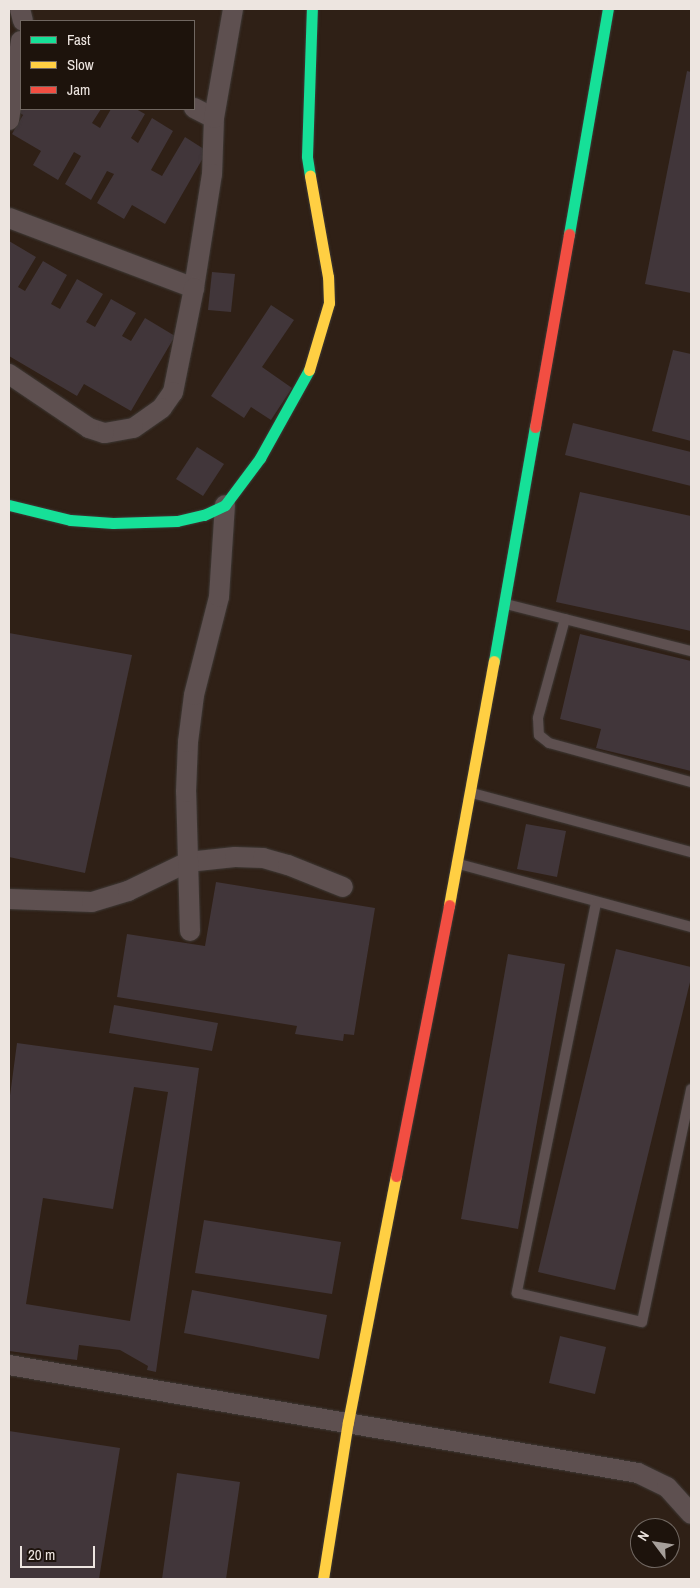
<!DOCTYPE html>
<style>
body{margin:0}
#map{position:relative;width:700px;height:1588px;overflow:hidden;background:#231d19;font-family:"Archivo Narrow",sans-serif}
div>[style]{position:absolute}
.built>*{inset:0;background:#2f2016}
.building>*{inset:0;background:#41363a}
.roads{filter:drop-shadow(0 0 1px #3e3936) drop-shadow(0 0 1px #3e3936)}
.lane>*{height:10px;margin:-5px;padding:0 5px;transform-origin:5px;border-radius:5px;background:#5e5050}
.street>*{height:20px;margin:-10px;padding:0 10px;transform-origin:10px;border-radius:10px;background:#5e5050}
.fast>*{height:11px;margin:-5.5px;padding:0 5.5px;transform-origin:5.5px;border-radius:5.5px;background:#16e098}
.slow>*{height:11px;margin:-5.5px;padding:0 5.5px;transform-origin:5.5px;border-radius:5.5px;background:#ffcf43}
.jam>*{height:11px;margin:-5.5px;padding:0 5.5px;transform-origin:5.5px;border-radius:5.5px;background:#f24e42}
span{translate:-50% -50%;white-space:nowrap;text-align:center;line-height:1.15;-webkit-text-stroke:4.5px #1d130c;paint-order:stroke}
.frame{position:absolute;inset:0;border:10px solid #ede5e0;pointer-events:none}
.legend{position:absolute;left:20px;top:20px;width:175px;height:90px;box-sizing:border-box;background:#1d130c;border:1px solid #706761;margin:0;padding:6px 9px;list-style:none;font-size:15px;color:#ede5e0}
.legend li{display:flex;align-items:center;gap:10px;height:25px}
.legend b{width:25px;border:1px solid #706761}
.north{position:absolute;left:630px;top:1518px;width:50px;height:50px;box-sizing:border-box;background:#1d130c;border:1px solid #706761;border-radius:50%;rotate:301deg;font-size:14px;font-weight:700;line-height:20px;text-align:center;color:#ede5e0}
.north::after{content:'';display:block;margin:auto;width:18px;height:22px;background:#a69f9a;clip-path:polygon(50% 0,100% 100%,50% 72%,0 100%)}
.scale{position:absolute;left:20px;top:1546px;width:75px;height:22px;box-sizing:border-box;border:2px solid #ede5e0;border-top:0;padding-left:6px;font-size:15px;line-height:18px;white-space:nowrap;color:#ede5e0;-webkit-text-stroke:4px #1d130c;paint-order:stroke}
</style>
<div id="map">
<div class="built">
<i style="clip-path:polygon(evenodd,9px 9px,691px 9px,691px 1579px,9px 1579px,9px 9px,21px 21px,194px 21px,194px 109px,21px 109px,21px 21px,9px 9px,640px 1528px,670px 1528px,670px 1558px,640px 1558px,640px 1528px)"></i>
</div>
<div class="building">
<i style="clip-path:polygon(687px 71px,691px 72px,691px 293px,645px 284px)"></i>
<i style="clip-path:polygon(21px 104px,21px 109px,101px 109px,92px 123px,100px 128px,111px 109px,136px 109px,145px 114px,131px 138px,138px 143px,152px 118px,173px 131px,151px 170px,162px 176px,185px 137px,207px 151px,165px 224px,132px 205px,124px 219px,97px 203px,114px 174px,107px 171px,91px 200px,65px 184px,81px 156px,74px 152px,58px 180px,33px 165px,41px 151px,12px 134px,23px 115px,17px 111px)"></i>
<i style="clip-path:polygon(9px 241px,36px 257px,18px 287px,25px 291px,43px 261px,67px 275px,51px 304px,60px 309px,77px 279px,103px 294px,86px 322px,95px 327px,111px 299px,136px 313px,122px 336px,131px 341px,145px 318px,175px 336px,131px 411px,84px 384px,77px 396px,9px 356px)"></i>
<i style="clip-path:polygon(212px 272px,235px 274px,231px 312px,208px 310px)"></i>
<i style="clip-path:polygon(271px 305px,294px 320px,262px 367px,292px 388px,271px 420px,251px 407px,244px 418px,211px 396px)"></i>
<i style="clip-path:polygon(673px 350px,691px 354px,691px 441px,652px 431px)"></i>
<i style="clip-path:polygon(573px 423px,691px 452px,691px 486px,565px 455px)"></i>
<i style="clip-path:polygon(197px 447px,224px 464px,203px 496px,176px 479px)"></i>
<i style="clip-path:polygon(580px 492px,691px 516px,691px 631px,556px 602px)"></i>
<i style="clip-path:polygon(9px 633px,132px 655px,85px 873px,9px 857px)"></i>
<i style="clip-path:polygon(580px 634px,691px 661px,691px 771px,596px 748px,601px 729px,560px 719px)"></i>
<i style="clip-path:polygon(526px 824px,566px 831px,557px 877px,517px 869px)"></i>
<i style="clip-path:polygon(216px 882px,375px 908px,354px 1035px,344px 1034px,343px 1041px,295px 1034px,297px 1026px,117px 997px,127px 934px,205px 946px)"></i>
<i style="clip-path:polygon(616px 949px,691px 967px,691px 978px,615px 1290px,538px 1272px)"></i>
<i style="clip-path:polygon(508px 954px,565px 964px,518px 1229px,461px 1219px)"></i>
<i style="clip-path:polygon(114px 1005px,218px 1023px,212px 1051px,109px 1033px)"></i>
<i style="clip-path:polygon(evenodd,17px 1043px,199px 1068px,156px 1372px,147px 1370px,148px 1366px,120px 1350px,79px 1345px,77px 1360px,9px 1351px,9px 1103px,17px 1043px,134px 1087px,168px 1092px,130px 1321px,26px 1304px,43px 1198px,113px 1209px,134px 1087px)"></i>
<i style="clip-path:polygon(204px 1220px,341px 1242px,332px 1294px,195px 1273px)"></i>
<i style="clip-path:polygon(192px 1290px,327px 1315px,319px 1359px,184px 1333px)"></i>
<i style="clip-path:polygon(560px 1336px,606px 1347px,595px 1394px,549px 1383px)"></i>
<i style="clip-path:polygon(9px 1431px,120px 1448px,99px 1579px,9px 1579px)"></i>
<i style="clip-path:polygon(177px 1473px,240px 1482px,226px 1579px,162px 1579px)"></i>
</div>
<div class="roads">
<div class="lane">
<i style="left:506px;top:604px;width:191px;rotate:14.3deg"></i>
<i style="left:565px;top:619px;width:103px;rotate:105.3deg"></i>
<i style="left:538px;top:718px;width:17px;rotate:87deg"></i>
<i style="left:539px;top:735px;width:13px;rotate:39deg"></i>
<i style="left:549px;top:743px;width:147px;rotate:15.4deg"></i>
<i style="left:472px;top:793px;width:227px;rotate:15.1deg"></i>
<i style="left:459px;top:864px;width:240px;rotate:15.2deg"></i>
<i style="left:596px;top:903px;width:398px;rotate:101.5deg"></i>
<i style="left:517px;top:1293px;width:128px;rotate:13.1deg"></i>
<i style="left:642px;top:1322px;width:238px;rotate:-78.1deg"></i>
</div>
<div class="street">
<i style="left:20px;top:9px;width:12px;rotate:76deg"></i>
<i style="left:194px;top:108px;width:22px;rotate:27deg"></i>
<i style="left:214px;top:118px;width:56px;rotate:92deg"></i>
<i style="left:212px;top:174px;width:115px;rotate:99deg"></i>
<i style="left:214px;top:118px;width:111px;rotate:-80.1deg"></i>
<i style="left:9px;top:120px;width:80px;rotate:-81.4deg"></i>
<i style="left:9px;top:218px;width:198px;rotate:20.7deg"></i>
<i style="left:194px;top:288px;width:106px;rotate:101.4deg"></i>
<i style="left:173px;top:392px;width:19px;rotate:125deg"></i>
<i style="left:162px;top:408px;width:35px;rotate:145deg"></i>
<i style="left:133px;top:428px;width:29px;rotate:170deg"></i>
<i style="left:104px;top:433px;width:16px;rotate:-162deg"></i>
<i style="left:89px;top:428px;width:97px;rotate:-146deg"></i>
<i style="left:9px;top:899px;width:83px;rotate:2.1deg"></i>
<i style="left:92px;top:902px;width:38px;rotate:-17deg"></i>
<i style="left:128px;top:891px;width:67px;rotate:-25.8deg"></i>
<i style="left:188px;top:862px;width:47px;rotate:-6.1deg"></i>
<i style="left:235px;top:857px;width:28px;rotate:2deg"></i>
<i style="left:263px;top:858px;width:26px;rotate:16deg"></i>
<i style="left:288px;top:865px;width:59px;rotate:21.8deg"></i>
<i style="left:190px;top:931px;width:139px;rotate:-91.6deg"></i>
<i style="left:186px;top:792px;width:50px;rotate:-87.7deg"></i>
<i style="left:188px;top:742px;width:47px;rotate:-82.7deg"></i>
<i style="left:194px;top:695px;width:101px;rotate:-75.7deg"></i>
<i style="left:219px;top:597px;width:92px;rotate:-86.3deg"></i>
<i style="left:9px;top:1365px;width:638px;rotate:9.74deg"></i>
<i style="left:638px;top:1473px;width:32px;rotate:26deg"></i>
<i style="left:667px;top:1487px;width:36px;rotate:48deg"></i>
</div>
<div class="fast">
<i style="left:310px;top:176px;width:20px;rotate:-99deg"></i>
<i style="left:307px;top:156px;width:147px;rotate:-88.1deg"></i>
<i style="left:569px;top:234px;width:228px;rotate:-80.2deg"></i>
<i style="left:9px;top:505px;width:63px;rotate:13.8deg"></i>
<i style="left:70px;top:520px;width:43px;rotate:4deg"></i>
<i style="left:113px;top:523px;width:64px;rotate:-1.8deg"></i>
<i style="left:177px;top:521px;width:28px;rotate:-13deg"></i>
<i style="left:204px;top:515px;width:23px;rotate:-25deg"></i>
<i style="left:225px;top:505px;width:59px;rotate:-53.3deg"></i>
<i style="left:260px;top:458px;width:101px;rotate:-60.9deg"></i>
<i style="left:494px;top:661px;width:238px;rotate:-80.1deg"></i>
</div>
<div class="slow">
<i style="left:309px;top:370px;width:70px;rotate:-73.4deg"></i>
<i style="left:329px;top:303px;width:26px;rotate:-92deg"></i>
<i style="left:328px;top:277px;width:103px;rotate:-100.1deg"></i>
<i style="left:449px;top:905px;width:248px;rotate:-79.6deg"></i>
<i style="left:323px;top:1579px;width:159px;rotate:-81deg"></i>
<i style="left:348px;top:1422px;width:251px;rotate:-79deg"></i>
</div>
<div class="jam">
<i style="left:535px;top:427px;width:196px;rotate:-80deg"></i>
<i style="left:396px;top:1176px;width:276px;rotate:-78.9deg"></i>
</div>
</div>
<div class="frame"></div>
<ul class="legend">
<li><b style="height:6px;background:#16e098"></b>Fast</li>
<li><b style="height:6px;background:#ffcf43"></b>Slow</li>
<li><b style="height:6px;background:#f24e42"></b>Jam</li>
</ul>
<div class="north">N</div>
<div class="scale">20 m</div>
</div>
